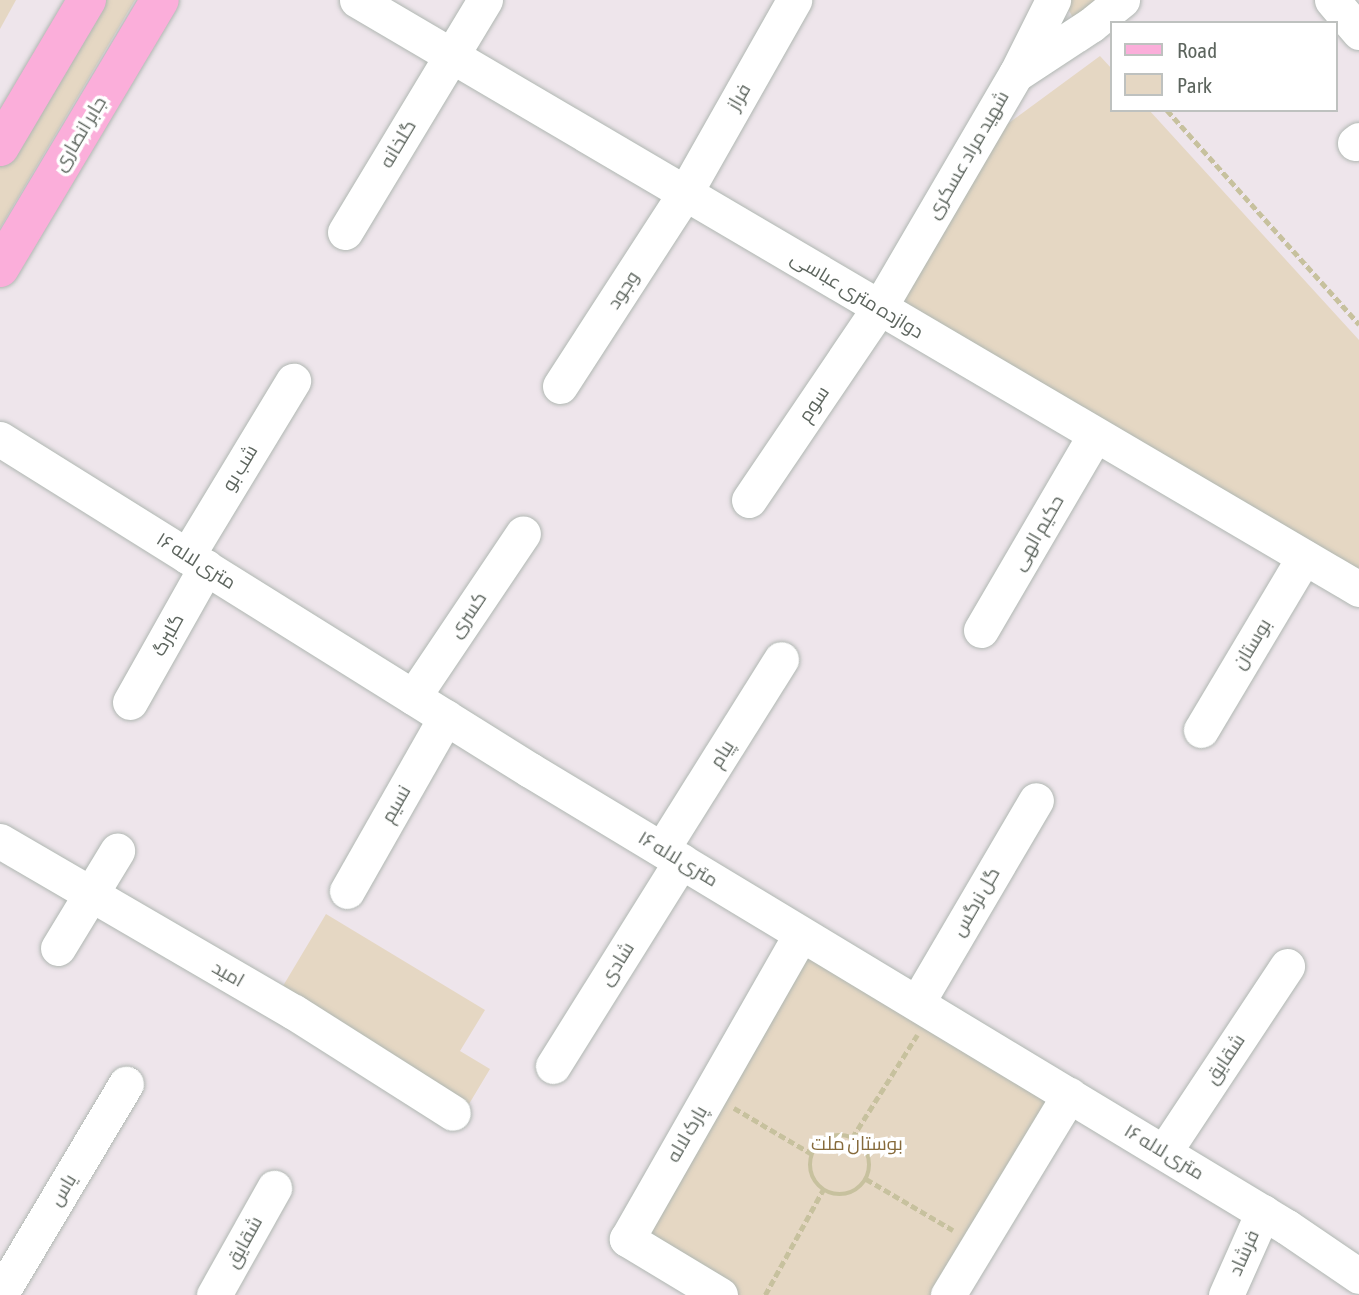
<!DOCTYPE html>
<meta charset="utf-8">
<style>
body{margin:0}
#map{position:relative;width:1359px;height:1295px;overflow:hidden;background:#eee5eb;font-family:"Asap Condensed",Cairo,sans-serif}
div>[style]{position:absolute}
.green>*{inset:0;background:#e5d7c3}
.path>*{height:4.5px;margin-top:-2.25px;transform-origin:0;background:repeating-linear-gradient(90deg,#c7c19e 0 7px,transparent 0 10.5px)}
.path>.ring{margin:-2.25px;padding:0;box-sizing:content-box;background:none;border:4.5px solid #c7c19e;border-radius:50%}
.roads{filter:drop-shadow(0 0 2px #b0b7b2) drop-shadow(0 0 2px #b0b7b2)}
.minor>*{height:35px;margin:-17.5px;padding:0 17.5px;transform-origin:17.5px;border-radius:17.5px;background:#fff}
.major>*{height:38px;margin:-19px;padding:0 19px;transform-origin:19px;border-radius:19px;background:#fbaeda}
span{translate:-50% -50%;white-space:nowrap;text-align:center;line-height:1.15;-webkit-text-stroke:7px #fff;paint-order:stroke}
.street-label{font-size:19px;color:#5d655e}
.park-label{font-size:19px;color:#866a3b}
.legend{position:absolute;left:1110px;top:21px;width:228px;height:91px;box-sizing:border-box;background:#fff;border:2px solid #bec1bf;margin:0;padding:9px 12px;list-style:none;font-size:21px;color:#5d655e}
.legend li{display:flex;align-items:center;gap:14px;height:35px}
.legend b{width:35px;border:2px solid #bec1bf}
</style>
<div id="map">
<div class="green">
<i style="clip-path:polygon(0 0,16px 0,0 29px)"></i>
<i style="clip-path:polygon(101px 0,135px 0,0 228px,0 166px)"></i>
<i style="clip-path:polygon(1068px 0,1107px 0,1077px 25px,1066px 5px)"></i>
<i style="clip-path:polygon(1100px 56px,1112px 69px,1112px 110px,1149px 110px,1359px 340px,1359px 576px,898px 303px,998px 131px)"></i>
<i style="clip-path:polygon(326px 914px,485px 1010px,460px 1051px,490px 1069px,469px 1104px,280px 991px)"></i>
<i style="clip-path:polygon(801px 934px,1069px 1095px,948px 1295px,720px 1295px,627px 1239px)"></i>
</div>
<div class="path">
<i style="left:1167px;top:110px;width:288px;rotate:48.1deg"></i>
<i style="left:734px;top:1108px;width:91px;rotate:30.5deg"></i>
<i class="ring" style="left:810px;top:1135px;width:55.5px;height:55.5px"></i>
<i style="left:852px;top:1138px;width:122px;rotate:-57.7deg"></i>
<i style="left:866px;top:1179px;width:101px;rotate:30.4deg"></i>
<i style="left:765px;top:1295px;width:120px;rotate:-61.1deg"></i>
</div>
<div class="roads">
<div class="minor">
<i style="left:357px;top:0;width:1162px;rotate:30.45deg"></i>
<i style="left:1332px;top:0;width:42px;rotate:49.8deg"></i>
<i style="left:1016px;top:74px;width:90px;rotate:-33.2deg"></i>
<i style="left:1091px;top:25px;width:40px;rotate:-39deg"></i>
<i style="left:1355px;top:143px;width:5px;rotate:-37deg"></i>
<i style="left:345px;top:232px;width:271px;rotate:-58.9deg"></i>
<i style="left:560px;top:386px;width:230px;rotate:-57.1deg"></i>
<i style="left:685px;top:193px;width:222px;rotate:-60.5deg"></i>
<i style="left:0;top:439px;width:625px;rotate:31.99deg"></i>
<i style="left:530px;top:770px;width:884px;rotate:31.12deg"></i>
<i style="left:1287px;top:1227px;width:87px;rotate:34.2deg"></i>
<i style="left:749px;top:500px;width:232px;rotate:-55.9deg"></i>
<i style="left:879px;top:308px;width:271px;rotate:-59.7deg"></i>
<i style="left:1016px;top:74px;width:83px;rotate:-63.4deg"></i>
<i style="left:187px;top:556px;width:205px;rotate:-58.8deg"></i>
<i style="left:981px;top:630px;width:226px;rotate:-59.7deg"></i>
<i style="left:413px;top:697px;width:197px;rotate:-56.1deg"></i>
<i style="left:130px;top:702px;width:155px;rotate:-60.6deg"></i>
<i style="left:1201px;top:730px;width:201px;rotate:-59.2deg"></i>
<i style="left:0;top:841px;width:340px;rotate:30.2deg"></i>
<i style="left:294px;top:1012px;width:188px;rotate:32.4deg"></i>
<i style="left:662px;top:849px;width:224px;rotate:-57.9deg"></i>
<i style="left:347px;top:891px;width:200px;rotate:-60.4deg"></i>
<i style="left:58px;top:948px;width:114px;rotate:-58.7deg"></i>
<i style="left:917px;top:1003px;width:235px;rotate:-59.6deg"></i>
<i style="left:553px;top:1066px;width:242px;rotate:-58deg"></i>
<i style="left:1164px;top:1152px;width:223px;rotate:-56.5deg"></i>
<i style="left:0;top:1295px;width:246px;rotate:-59.2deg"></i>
<i style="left:214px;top:1295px;width:123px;rotate:-60.7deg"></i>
<i style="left:720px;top:1295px;width:109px;rotate:-148.9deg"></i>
<i style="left:627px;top:1239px;width:351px;rotate:-60.3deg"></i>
<i style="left:948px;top:1295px;width:234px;rotate:-58.8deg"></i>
<i style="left:1226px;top:1295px;width:91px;rotate:-66deg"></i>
</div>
<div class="major">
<i style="left:0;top:147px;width:171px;rotate:-59.4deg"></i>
<i style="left:0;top:268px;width:312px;rotate:-59.2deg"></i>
</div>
</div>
<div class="street-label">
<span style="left:739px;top:97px;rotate:-60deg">فراز</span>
<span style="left:80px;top:134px;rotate:-59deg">جابر انصاری</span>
<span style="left:398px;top:144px;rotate:-59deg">گلخانه</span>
<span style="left:968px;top:155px;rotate:-60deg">شهید مراد عسکری</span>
<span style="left:623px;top:290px;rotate:-57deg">وجود</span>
<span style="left:857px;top:295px;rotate:31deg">دوازده متری عباسی</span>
<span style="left:814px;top:404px;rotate:-56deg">سوم</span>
<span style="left:240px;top:468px;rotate:-59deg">شب بو</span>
<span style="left:1038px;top:533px;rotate:-60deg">حکیم الهی</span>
<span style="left:196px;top:561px;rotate:32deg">۱۶ متری لاله</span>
<span style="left:468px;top:615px;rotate:-56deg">کسری</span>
<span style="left:168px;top:635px;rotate:-61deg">گلبرگ</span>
<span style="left:1252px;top:644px;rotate:-59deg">بوستان</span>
<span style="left:722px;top:754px;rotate:-58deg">پیام</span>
<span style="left:396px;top:804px;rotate:-60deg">نسیم</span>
<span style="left:678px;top:859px;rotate:31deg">۱۶ متری لاله</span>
<span style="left:976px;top:902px;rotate:-60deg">گل نرگس</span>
<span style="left:617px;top:964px;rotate:-58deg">شادی</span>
<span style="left:228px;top:974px;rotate:30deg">امید</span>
<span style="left:1225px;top:1059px;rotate:-56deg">شقایق</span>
<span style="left:687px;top:1134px;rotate:-60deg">پارک لاله</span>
<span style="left:1164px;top:1152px;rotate:31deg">۱۶ متری لاله</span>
<span style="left:63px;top:1190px;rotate:-59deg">یاس</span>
<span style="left:244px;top:1242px;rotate:-61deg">شقایق</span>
<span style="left:1244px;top:1253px;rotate:-66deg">فرشاد</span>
</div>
<div class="park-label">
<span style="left:857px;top:1144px">بوستان ملت</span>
</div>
<ul class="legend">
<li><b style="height:9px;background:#fbaeda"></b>Road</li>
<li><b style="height:19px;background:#e5d7c3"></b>Park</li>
</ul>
</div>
